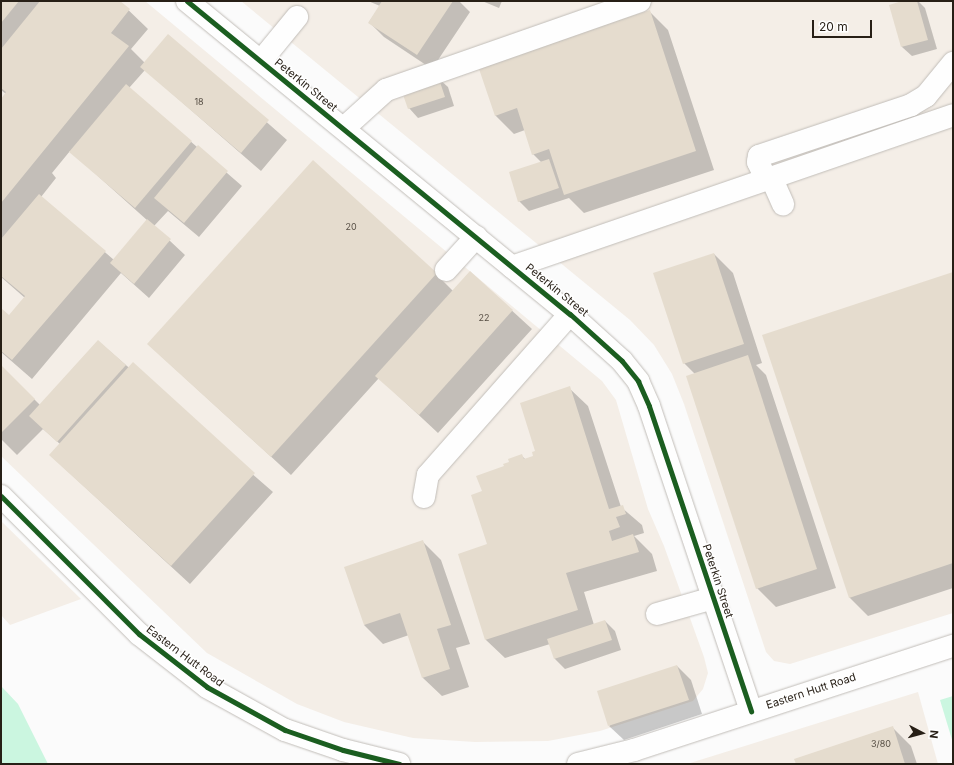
<!DOCTYPE html>
<style>
body{margin:0}
#map{position:relative;width:954px;height:765px;overflow:hidden;background:#fbfbfb;font-family:Inter,sans-serif}
div>[style]{position:absolute}
.built>*{inset:0;background:#f4eee7}
.green>*{inset:0;background:#cbf6e0}
.shadow>*{inset:0;background:#0003}
.building>*{inset:0;background:#e5dcce}
.roads{filter:drop-shadow(0 0 1px #c1bdb8) drop-shadow(0 0 1px #c1bdb8)}
.minor>*{height:22px;margin:-11px;padding:0 11px;transform-origin:11px;border-radius:11px;background:#fefefe}
.cycleway>*{height:5px;margin:-2.5px;padding:0 2.5px;transform-origin:2.5px;border-radius:2.5px;background:#1b5e20}
span{translate:-50% -50%;white-space:nowrap;text-align:center;line-height:1.15;-webkit-text-stroke:3px #fff;paint-order:stroke}
.number-label{font-size:9px;color:#564e44}
.number-label span{-webkit-text-stroke-width:0}
.street-label{font-size:11px;color:#271f16}
.frame{position:absolute;inset:0;border:2px solid #271f16;pointer-events:none}
.north{position:absolute;left:902px;top:713px;width:40px;height:40px;-webkit-text-stroke:3px #fff;paint-order:stroke;rotate:96deg;font-size:11px;font-weight:700;line-height:16px;text-align:center;color:#271f16}
.north::after{content:'';display:block;margin:auto;width:14px;height:18px;background:#271f16;clip-path:polygon(50% 0,100% 100%,50% 72%,0 100%)}
.scale{position:absolute;left:812px;top:20px;width:60px;height:18px;box-sizing:border-box;border:2px solid #271f16;border-top:0;padding-left:5px;font-size:12px;line-height:14px;white-space:nowrap;color:#271f16;-webkit-text-stroke:3px #fff;paint-order:stroke}
</style>
<div id="map">
<div class="built">
<i style="clip-path:polygon(1px 1px,145px 1px,602px 381px,616px 400px,648px 509px,664px 546px,704px 657px,708px 673px,703px 689px,693px 701px,600px 731px,548px 741px,475px 742px,413px 738px,344px 722px,297px 704px,207px 653px,1px 456px)"></i>
<i style="clip-path:polygon(241px 1px,953px 1px,953px 613px,790px 664px,774px 661px,766px 652px,684px 404px,672px 374px,654px 345px,630px 320px)"></i>
<i style="clip-path:polygon(1px 521px,81px 599px,10px 625px,1px 615px)"></i>
<i style="clip-path:polygon(918px 692px,938px 764px,687px 764px)"></i>
</div>
<div class="green">
<i style="clip-path:polygon(1px 686px,18px 704px,48px 764px,1px 764px)"></i>
<i style="clip-path:polygon(953px 696px,953px 743px,940px 700px)"></i>
</div>
<div class="shadow">
<i style="clip-path:polygon(evenodd,1px 1px,119px 1px,148px 29px,131px 49px,145px 63px,168px 35px,287px 140px,261px 171px,145px 70px,129px 88px,242px 186px,199px 237px,168px 211px,154px 226px,185px 255px,149px 298px,121px 273px,32px 379px,1px 352px,1px 309px,10px 317px,25px 298px,1px 277px,1px 100px,6px 94px,1px 90px,1px 1px,70px 151px,148px 221px,114px 260px,41px 197px,56px 178px,52px 173px,70px 151px)"></i>
<i style="clip-path:polygon(368px 1px,459px 1px,470px 12px,432px 69px,384px 37px,369px 22px,380px 6px)"></i>
<i style="clip-path:polygon(482px 1px,502px 1px,499px 8px)"></i>
<i style="clip-path:polygon(906px 1px,918px 1px,925px 8px,937px 49px,912px 56px,902px 47px)"></i>
<i style="clip-path:polygon(649px 11px,668px 30px,714px 170px,584px 213px,569px 198px,529px 211px,519px 201px,541px 162px,533px 154px,525px 130px,514px 134px,495px 115px)"></i>
<i style="clip-path:polygon(438px 78px,448px 87px,454px 106px,418px 118px,409px 108px)"></i>
<i style="clip-path:polygon(714px 254px,733px 273px,762px 363px,756px 365px,766px 375px,836px 588px,776px 607px,757px 588px,695px 374px,684px 363px)"></i>
<i style="clip-path:polygon(470px 272px,532px 329px,438px 433px,379px 378px,291px 475px,148px 344px,436px 274px,453px 291px)"></i>
<i style="clip-path:polygon(953px 273px,953px 588px,868px 616px,849px 597px)"></i>
<i style="clip-path:polygon(98px 341px,273px 492px,190px 584px,50px 455px,60px 444px,43px 429px,17px 455px,1px 439px,1px 366px,40px 405px)"></i>
<i style="clip-path:polygon(569px 388px,588px 406px,621px 507px,642px 525px,644px 533px,634px 536px,652px 554px,657px 571px,584px 592px,594px 625px,605px 621px,615px 631px,621px 650px,565px 669px,555px 659px,550px 644px,505px 658px,486px 640px,488px 545px,483px 492px,506px 467px,522px 456px,526px 460px,535px 457px)"></i>
<i style="clip-path:polygon(422px 541px,441px 560px,470px 644px,456px 648px,469px 687px,442px 696px,423px 678px,409px 635px,383px 644px,364px 625px)"></i>
<i style="clip-path:polygon(677px 666px,691px 680px,702px 714px,624px 740px,609px 726px)"></i>
<i style="clip-path:polygon(892px 727px,911px 746px,917px 764px,797px 764px)"></i>
</div>
<div class="building">
<i style="clip-path:polygon(1px 1px,19px 1px,1px 23px)"></i>
<i style="clip-path:polygon(40px 1px,120px 1px,130px 9px,111px 33px,129px 46px,1px 203px,1px 99px,6px 92px,1px 88px,1px 49px)"></i>
<i style="clip-path:polygon(382px 1px,453px 1px,417px 55px,368px 23px)"></i>
<i style="clip-path:polygon(902px 1px,917px 1px,928px 40px,901px 47px,889px 5px)"></i>
<i style="clip-path:polygon(650px 10px,696px 151px,564px 195px,549px 149px,532px 155px,517px 108px,495px 116px,478px 66px)"></i>
<i style="clip-path:polygon(168px 34px,269px 120px,241px 153px,140px 67px)"></i>
<i style="clip-path:polygon(438px 76px,445px 97px,408px 109px,401px 89px)"></i>
<i style="clip-path:polygon(126px 84px,192px 141px,135px 208px,69px 152px)"></i>
<i style="clip-path:polygon(198px 145px,228px 171px,184px 223px,154px 198px)"></i>
<i style="clip-path:polygon(549px 159px,559px 188px,518px 202px,509px 172px)"></i>
<i style="clip-path:polygon(313px 160px,437px 273px,271px 457px,147px 344px)"></i>
<i style="clip-path:polygon(39px 194px,106px 251px,12px 360px,1px 351px,1px 308px,9px 315px,25px 296px,1px 276px,1px 239px)"></i>
<i style="clip-path:polygon(147px 219px,171px 239px,134px 284px,110px 263px)"></i>
<i style="clip-path:polygon(714px 253px,744px 344px,683px 364px,653px 273px)"></i>
<i style="clip-path:polygon(470px 271px,513px 310px,419px 415px,375px 376px)"></i>
<i style="clip-path:polygon(953px 272px,953px 563px,849px 598px,762px 335px)"></i>
<i style="clip-path:polygon(98px 340px,126px 365px,57px 442px,29px 416px)"></i>
<i style="clip-path:polygon(748px 355px,817px 569px,756px 589px,686px 376px)"></i>
<i style="clip-path:polygon(133px 362px,255px 473px,171px 566px,49px 455px)"></i>
<i style="clip-path:polygon(1px 365px,35px 399px,1px 433px)"></i>
<i style="clip-path:polygon(570px 386px,609px 509px,623px 505px,626px 514px,616px 517px,620px 527px,609px 531px,612px 541px,633px 534px,639px 552px,566px 573px,578px 610px,485px 640px,458px 554px,487px 544px,471px 495px,482px 491px,476px 476px,504px 466px,503px 464px,509px 462px,508px 459px,522px 454px,524px 459px,533px 456px,532px 452px,535px 451px,520px 403px)"></i>
<i style="clip-path:polygon(423px 540px,451px 625px,437px 629px,450px 669px,422px 678px,400px 613px,364px 625px,344px 567px)"></i>
<i style="clip-path:polygon(605px 620px,612px 640px,554px 659px,547px 639px)"></i>
<i style="clip-path:polygon(677px 665px,689px 700px,608px 726px,597px 691px)"></i>
<i style="clip-path:polygon(893px 726px,905px 764px,796px 764px,794px 759px)"></i>
</div>
<div class="roads">
<div class="minor">
<i style="left:187px;top:1px;width:495px;rotate:39.3deg"></i>
<i style="left:570px;top:314px;width:70px;rotate:42.1deg"></i>
<i style="left:622px;top:361px;width:26px;rotate:51deg"></i>
<i style="left:638px;top:381px;width:27px;rotate:66deg"></i>
<i style="left:649px;top:406px;width:322px;rotate:71.5deg"></i>
<i style="left:261px;top:61px;width:57px;rotate:-50.7deg"></i>
<i style="left:344px;top:128px;width:57px;rotate:-42.1deg"></i>
<i style="left:386px;top:90px;width:269px;rotate:-19.3deg"></i>
<i style="left:771px;top:177px;width:30px;rotate:66deg"></i>
<i style="left:766px;top:179px;width:19px;rotate:-115deg"></i>
<i style="left:758px;top:162px;width:6px;rotate:-81deg"></i>
<i style="left:759px;top:156px;width:160px;rotate:-18.5deg"></i>
<i style="left:911px;top:105px;width:17px;rotate:-31deg"></i>
<i style="left:926px;top:96px;width:43px;rotate:-50.7deg"></i>
<i style="left:512px;top:267px;width:466px;rotate:-19deg"></i>
<i style="left:446px;top:270px;width:45px;rotate:-47.7deg"></i>
<i style="left:1px;top:496px;width:195px;rotate:45deg"></i>
<i style="left:139px;top:634px;width:86px;rotate:37.9deg"></i>
<i style="left:207px;top:687px;width:89px;rotate:28.9deg"></i>
<i style="left:285px;top:730px;width:61px;rotate:19deg"></i>
<i style="left:343px;top:750px;width:58px;rotate:14deg"></i>
<i style="left:424px;top:497px;width:22px;rotate:-80deg"></i>
<i style="left:428px;top:475px;width:215px;rotate:-48.6deg"></i>
<i style="left:657px;top:614px;width:58px;rotate:-15.9deg"></i>
<i style="left:578px;top:764px;width:58px;rotate:-14deg"></i>
<i style="left:634px;top:750px;width:336px;rotate:-18.1deg"></i>
</div>
</div>
<div class="cycleway">
<i style="left:187px;top:1px;width:495px;rotate:39.3deg"></i>
<i style="left:570px;top:314px;width:70px;rotate:42.1deg"></i>
<i style="left:622px;top:361px;width:26px;rotate:51deg"></i>
<i style="left:638px;top:381px;width:27px;rotate:66deg"></i>
<i style="left:649px;top:406px;width:322px;rotate:71.5deg"></i>
<i style="left:1px;top:496px;width:195px;rotate:45deg"></i>
<i style="left:139px;top:634px;width:86px;rotate:37.9deg"></i>
<i style="left:207px;top:687px;width:89px;rotate:28.9deg"></i>
<i style="left:285px;top:730px;width:61px;rotate:19deg"></i>
<i style="left:343px;top:750px;width:58px;rotate:14deg"></i>
</div>
<div class="number-label">
<span style="left:199px;top:102px">18</span>
<span style="left:351px;top:227px">20</span>
<span style="left:484px;top:318px">22</span>
<span style="left:881px;top:744px">3/80</span>
</div>
<div class="street-label">
<span style="left:306px;top:85px;rotate:39deg">Peterkin Street</span>
<span style="left:557px;top:290px;rotate:39deg">Peterkin Street</span>
<span style="left:718px;top:581px;rotate:72deg">Peterkin Street</span>
<span style="left:185px;top:656px;rotate:37deg">Eastern Hutt Road</span>
<span style="left:811px;top:691px;rotate:-18deg">Eastern Hutt Road</span>
</div>
<div class="frame"></div>
<div class="north">N</div>
<div class="scale">20 m</div>
</div>
